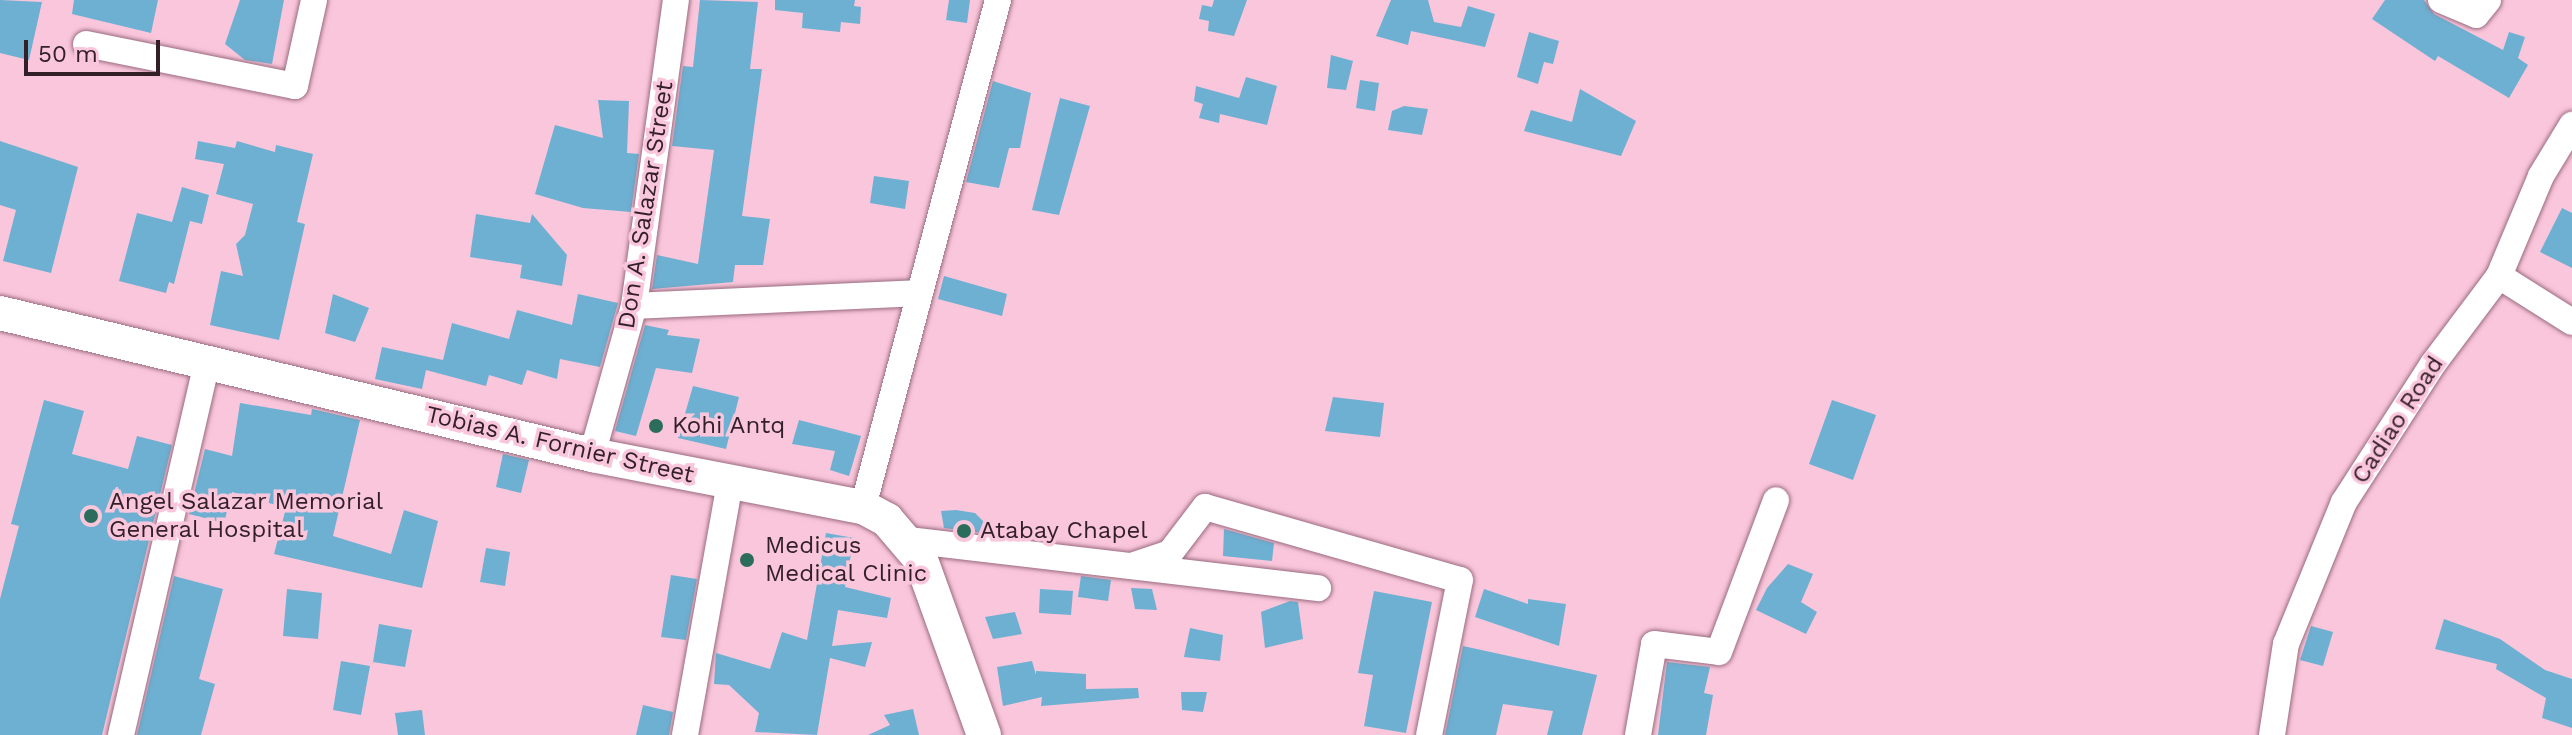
<!DOCTYPE html>
<style>
body{margin:0}
#map{position:relative;width:2572px;height:735px;overflow:hidden;background:#fac6db;font-family:"Work Sans",sans-serif}
div>[style]{position:absolute}
.building>*{inset:0;background:#6db0d2}
.roads{filter:drop-shadow(0 0 2px #9a6b7f) drop-shadow(0 0 2px #9a6b7f)}
.minor>*{height:26px;margin:-13px;padding:0 13px;transform-origin:13px;border-radius:13px;background:#fff}
.major>*{height:34px;margin:-17px;padding:0 17px;transform-origin:17px;border-radius:17px;background:#fff}
.dots>*{width:22px;height:22px;translate:-50% -50%;box-sizing:border-box;border:4px solid #fac6db;border-radius:50%}
span{translate:-50% -50%;white-space:nowrap;text-align:center;line-height:1.15;-webkit-text-stroke:7px #fac6db;paint-order:stroke}
.street-label{font-size:24px;color:#321f27}
.poi-label{font-size:24px;color:#321f27}
.left{translate:0 -50%;text-align:left}
.scale{position:absolute;left:24px;top:40px;width:136px;height:36px;box-sizing:border-box;border:4px solid #321f27;border-top:0;padding-left:10px;font-size:24px;line-height:28px;white-space:nowrap;color:#321f27;-webkit-text-stroke:6px #fac6db;paint-order:stroke}
</style>
<div id="map">
<div class="building">
<i style="clip-path:polygon(0 0,42px 2px,29px 60px,0 53px)"></i>
<i style="clip-path:polygon(74px 0,158px 0,151px 33px,72px 14px)"></i>
<i style="clip-path:polygon(240px 0,284px 0,272px 64px,245px 60px,225px 44px)"></i>
<i style="clip-path:polygon(700px 0,758px 2px,750px 69px,762px 69px,742px 216px,770px 219px,763px 265px,735px 265px,733px 282px,652px 289px,657px 255px,698px 264px,714px 150px,672px 146px,683px 66px,693px 67px)"></i>
<i style="clip-path:polygon(775px 0,855px 0,854px 6px,861px 7px,860px 24px,841px 22px,840px 32px,802px 28px,803px 13px,775px 10px)"></i>
<i style="clip-path:polygon(949px 0,970px 0,967px 23px,946px 20px)"></i>
<i style="clip-path:polygon(1214px 0,1247px 0,1234px 36px,1208px 31px,1209px 21px,1199px 19px,1202px 5px,1212px 7px)"></i>
<i style="clip-path:polygon(1391px 0,1428px 0,1434px 22px,1461px 27px,1468px 6px,1495px 14px,1485px 47px,1411px 31px,1408px 45px,1376px 36px)"></i>
<i style="clip-path:polygon(2385px 0,2424px 0,2434px 14px,2503px 50px,2509px 32px,2525px 37px,2518px 58px,2528px 65px,2509px 98px,2438px 56px,2435px 61px,2372px 19px)"></i>
<i style="clip-path:polygon(1529px 32px,1559px 41px,1553px 64px,1544px 62px,1538px 84px,1517px 77px)"></i>
<i style="clip-path:polygon(1331px 55px,1353px 61px,1346px 90px,1327px 88px)"></i>
<i style="clip-path:polygon(1246px 77px,1277px 86px,1267px 125px,1220px 114px,1219px 123px,1199px 118px,1203px 104px,1194px 101px,1196px 86px,1239px 98px)"></i>
<i style="clip-path:polygon(1360px 80px,1379px 83px,1375px 111px,1356px 108px)"></i>
<i style="clip-path:polygon(993px 81px,1031px 93px,1020px 148px,1009px 148px,999px 188px,966px 182px)"></i>
<i style="clip-path:polygon(1580px 89px,1636px 121px,1621px 156px,1524px 131px,1531px 110px,1572px 122px)"></i>
<i style="clip-path:polygon(1060px 98px,1090px 106px,1059px 215px,1032px 210px)"></i>
<i style="clip-path:polygon(598px 100px,629px 101px,627px 153px,639px 154px,631px 212px,583px 208px,535px 194px,555px 125px,603px 138px)"></i>
<i style="clip-path:polygon(1404px 106px,1428px 109px,1422px 135px,1388px 130px,1392px 111px)"></i>
<i style="clip-path:polygon(0 141px,78px 167px,51px 273px,3px 261px,16px 210px,0 205px)"></i>
<i style="clip-path:polygon(198px 141px,235px 148px,237px 141px,275px 152px,276px 145px,313px 154px,297px 222px,305px 224px,279px 340px,210px 325px,221px 271px,243px 276px,236px 244px,245px 235px,253px 204px,216px 194px,224px 164px,195px 159px)"></i>
<i style="clip-path:polygon(874px 176px,909px 181px,905px 209px,870px 203px)"></i>
<i style="clip-path:polygon(182px 187px,209px 195px,202px 224px,190px 221px,174px 284px,169px 282px,166px 293px,119px 281px,137px 213px,172px 222px)"></i>
<i style="clip-path:polygon(2562px 208px,2572px 213px,2572px 268px,2540px 252px)"></i>
<i style="clip-path:polygon(476px 214px,530px 223px,532px 214px,567px 255px,562px 286px,520px 278px,522px 265px,470px 257px)"></i>
<i style="clip-path:polygon(944px 276px,1007px 294px,1002px 316px,938px 299px)"></i>
<i style="clip-path:polygon(333px 294px,369px 308px,355px 342px,325px 333px)"></i>
<i style="clip-path:polygon(578px 294px,618px 303px,600px 367px,560px 359px,557px 379px,527px 370px,522px 385px,489px 375px,486px 386px,426px 370px,422px 389px,375px 379px,382px 347px,443px 360px,452px 323px,509px 339px,517px 310px,572px 325px)"></i>
<i style="clip-path:polygon(645px 325px,669px 330px,667px 335px,700px 339px,692px 373px,656px 368px,636px 436px,615px 431px)"></i>
<i style="clip-path:polygon(693px 386px,739px 397px,726px 449px,678px 438px)"></i>
<i style="clip-path:polygon(1333px 397px,1384px 403px,1380px 437px,1325px 431px)"></i>
<i style="clip-path:polygon(44px 400px,84px 411px,72px 454px,128px 469px,137px 436px,172px 445px,102px 735px,0 735px,0 599px,19px 526px,11px 524px)"></i>
<i style="clip-path:polygon(1832px 400px,1876px 415px,1853px 480px,1809px 464px)"></i>
<i style="clip-path:polygon(240px 403px,311px 415px,312px 409px,360px 420px,333px 536px,391px 554px,404px 510px,438px 521px,422px 588px,274px 554px,286px 508px,232px 492px,224px 523px,189px 514px,205px 449px,232px 456px)"></i>
<i style="clip-path:polygon(799px 420px,861px 436px,849px 476px,830px 470px,835px 451px,792px 444px)"></i>
<i style="clip-path:polygon(503px 454px,529px 460px,521px 493px,496px 487px)"></i>
<i style="clip-path:polygon(956px 510px,975px 513px,988px 526px,983px 533px,944px 528px,941px 511px)"></i>
<i style="clip-path:polygon(1224px 529px,1274px 543px,1272px 561px,1223px 556px)"></i>
<i style="clip-path:polygon(826px 533px,854px 538px,845px 587px,891px 598px,887px 618px,838px 610px,832px 646px,872px 642px,865px 667px,830px 658px,817px 735px,755px 732px,759px 713px,729px 685px,714px 684px,716px 653px,770px 669px,782px 632px,807px 640px)"></i>
<i style="clip-path:polygon(486px 548px,510px 552px,505px 586px,480px 582px)"></i>
<i style="clip-path:polygon(1788px 564px,1813px 574px,1801px 602px,1817px 612px,1806px 634px,1756px 610px,1767px 588px)"></i>
<i style="clip-path:polygon(671px 575px,697px 579px,686px 640px,661px 637px)"></i>
<i style="clip-path:polygon(174px 576px,223px 589px,199px 679px,215px 684px,201px 735px,137px 735px)"></i>
<i style="clip-path:polygon(1081px 576px,1111px 580px,1108px 601px,1078px 597px)"></i>
<i style="clip-path:polygon(1131px 588px,1152px 589px,1157px 610px,1135px 609px)"></i>
<i style="clip-path:polygon(287px 589px,322px 593px,318px 639px,283px 636px)"></i>
<i style="clip-path:polygon(1040px 589px,1073px 591px,1071px 615px,1039px 613px)"></i>
<i style="clip-path:polygon(1484px 589px,1528px 604px,1528px 599px,1566px 604px,1559px 646px,1475px 617px)"></i>
<i style="clip-path:polygon(1374px 591px,1432px 602px,1406px 733px,1364px 726px,1373px 675px,1358px 673px)"></i>
<i style="clip-path:polygon(1290px 601px,1298px 602px,1303px 639px,1265px 648px,1261px 612px)"></i>
<i style="clip-path:polygon(1015px 612px,1022px 634px,993px 639px,985px 617px)"></i>
<i style="clip-path:polygon(2444px 619px,2500px 639px,2545px 670px,2572px 679px,2572px 728px,2542px 718px,2546px 698px,2496px 669px,2497px 664px,2435px 649px)"></i>
<i style="clip-path:polygon(379px 624px,412px 630px,405px 667px,373px 662px)"></i>
<i style="clip-path:polygon(2311px 626px,2333px 632px,2323px 666px,2300px 660px)"></i>
<i style="clip-path:polygon(1190px 628px,1223px 635px,1220px 661px,1184px 657px)"></i>
<i style="clip-path:polygon(1463px 646px,1597px 675px,1582px 735px,1547px 735px,1553px 711px,1503px 704px,1496px 735px,1445px 735px)"></i>
<i style="clip-path:polygon(341px 661px,370px 666px,361px 715px,333px 710px)"></i>
<i style="clip-path:polygon(1032px 661px,1036px 675px,1036px 671px,1086px 674px,1086px 689px,1138px 688px,1139px 698px,1041px 706px,1042px 697px,1003px 706px,997px 667px)"></i>
<i style="clip-path:polygon(1667px 662px,1710px 667px,1704px 693px,1713px 695px,1706px 735px,1658px 735px)"></i>
<i style="clip-path:polygon(1181px 692px,1207px 692px,1203px 712px,1182px 710px)"></i>
<i style="clip-path:polygon(643px 705px,673px 712px,669px 735px,636px 735px)"></i>
<i style="clip-path:polygon(913px 709px,919px 735px,868px 735px,890px 725px,884px 715px)"></i>
<i style="clip-path:polygon(422px 710px,425px 735px,398px 735px,395px 713px)"></i>
</div>
<div class="roads">
<div class="minor">
<i style="left:2441px;top:0;width:38px;rotate:23deg"></i>
<i style="left:2476px;top:15px;width:19px;rotate:-51deg"></i>
<i style="left:86px;top:44px;width:213px;rotate:11.4deg"></i>
<i style="left:295px;top:86px;width:88px;rotate:-77.5deg"></i>
<i style="left:2499px;top:276px;width:86px;rotate:32.2deg"></i>
<i style="left:634px;top:306px;width:286px;rotate:-2.6deg"></i>
<i style="left:592px;top:455px;width:155px;rotate:-74.3deg"></i>
<i style="left:634px;top:306px;width:309px;rotate:-82.2deg"></i>
<i style="left:863px;top:507px;width:525px;rotate:-75.09deg"></i>
<i style="left:908px;top:540px;width:413px;rotate:6.7deg"></i>
<i style="left:1131px;top:566px;width:41px;rotate:-18.4deg"></i>
<i style="left:1170px;top:553px;width:58px;rotate:-52.7deg"></i>
<i style="left:1205px;top:507px;width:265px;rotate:16deg"></i>
<i style="left:1460px;top:580px;width:158px;rotate:101.3deg"></i>
<i style="left:121px;top:735px;width:382px;rotate:-77deg"></i>
<i style="left:685px;top:735px;width:256px;rotate:-79.9deg"></i>
<i style="left:1638px;top:735px;width:92px;rotate:-80deg"></i>
<i style="left:1654px;top:644px;width:65px;rotate:7deg"></i>
<i style="left:1719px;top:652px;width:162px;rotate:-69.4deg"></i>
<i style="left:2272px;top:735px;width:92px;rotate:-81.3deg"></i>
<i style="left:2286px;top:644px;width:153px;rotate:-67.8deg"></i>
<i style="left:2344px;top:502px;width:164px;rotate:-57.2deg"></i>
<i style="left:2433px;top:364px;width:110px;rotate:-53.1deg"></i>
<i style="left:2499px;top:276px;width:108px;rotate:-67.2deg"></i>
<i style="left:2541px;top:176px;width:60px;rotate:-58.7deg"></i>
</div>
<div class="major">
<i style="left:0;top:313px;width:609px;rotate:13.49deg"></i>
<i style="left:592px;top:455px;width:276px;rotate:10.9deg"></i>
<i style="left:863px;top:507px;width:27px;rotate:28deg"></i>
<i style="left:887px;top:520px;width:52px;rotate:49.6deg"></i>
<i style="left:921px;top:560px;width:186px;rotate:70.2deg"></i>
</div>
</div>
<div class="dots">
<i style="left:656px;top:426px;background:#2c6c5a"></i>
<i style="left:91px;top:516px;background:#2c6c5a"></i>
<i style="left:964px;top:531px;background:#2c6c5a"></i>
<i style="left:747px;top:560px;background:#2c6c5a"></i>
</div>
<div class="street-label">
<span style="left:646px;top:205px;rotate:-81deg">Don A. Salazar Street</span>
<span style="left:2398px;top:420px;rotate:-57deg">Cadiao Road</span>
<span style="left:560px;top:445px;rotate:13deg">Tobias A. Fornier Street</span>
</div>
<div class="poi-label">
<span class="left" style="left:672px;top:426px">Kohi Antq</span>
<span class="left" style="left:109px;top:516px">Angel Salazar Memorial<br>General Hospital</span>
<span class="left" style="left:980px;top:531px">Atabay Chapel</span>
<span class="left" style="left:765px;top:560px">Medicus<br>Medical Clinic</span>
</div>
<div class="scale">50 m</div>
</div>
